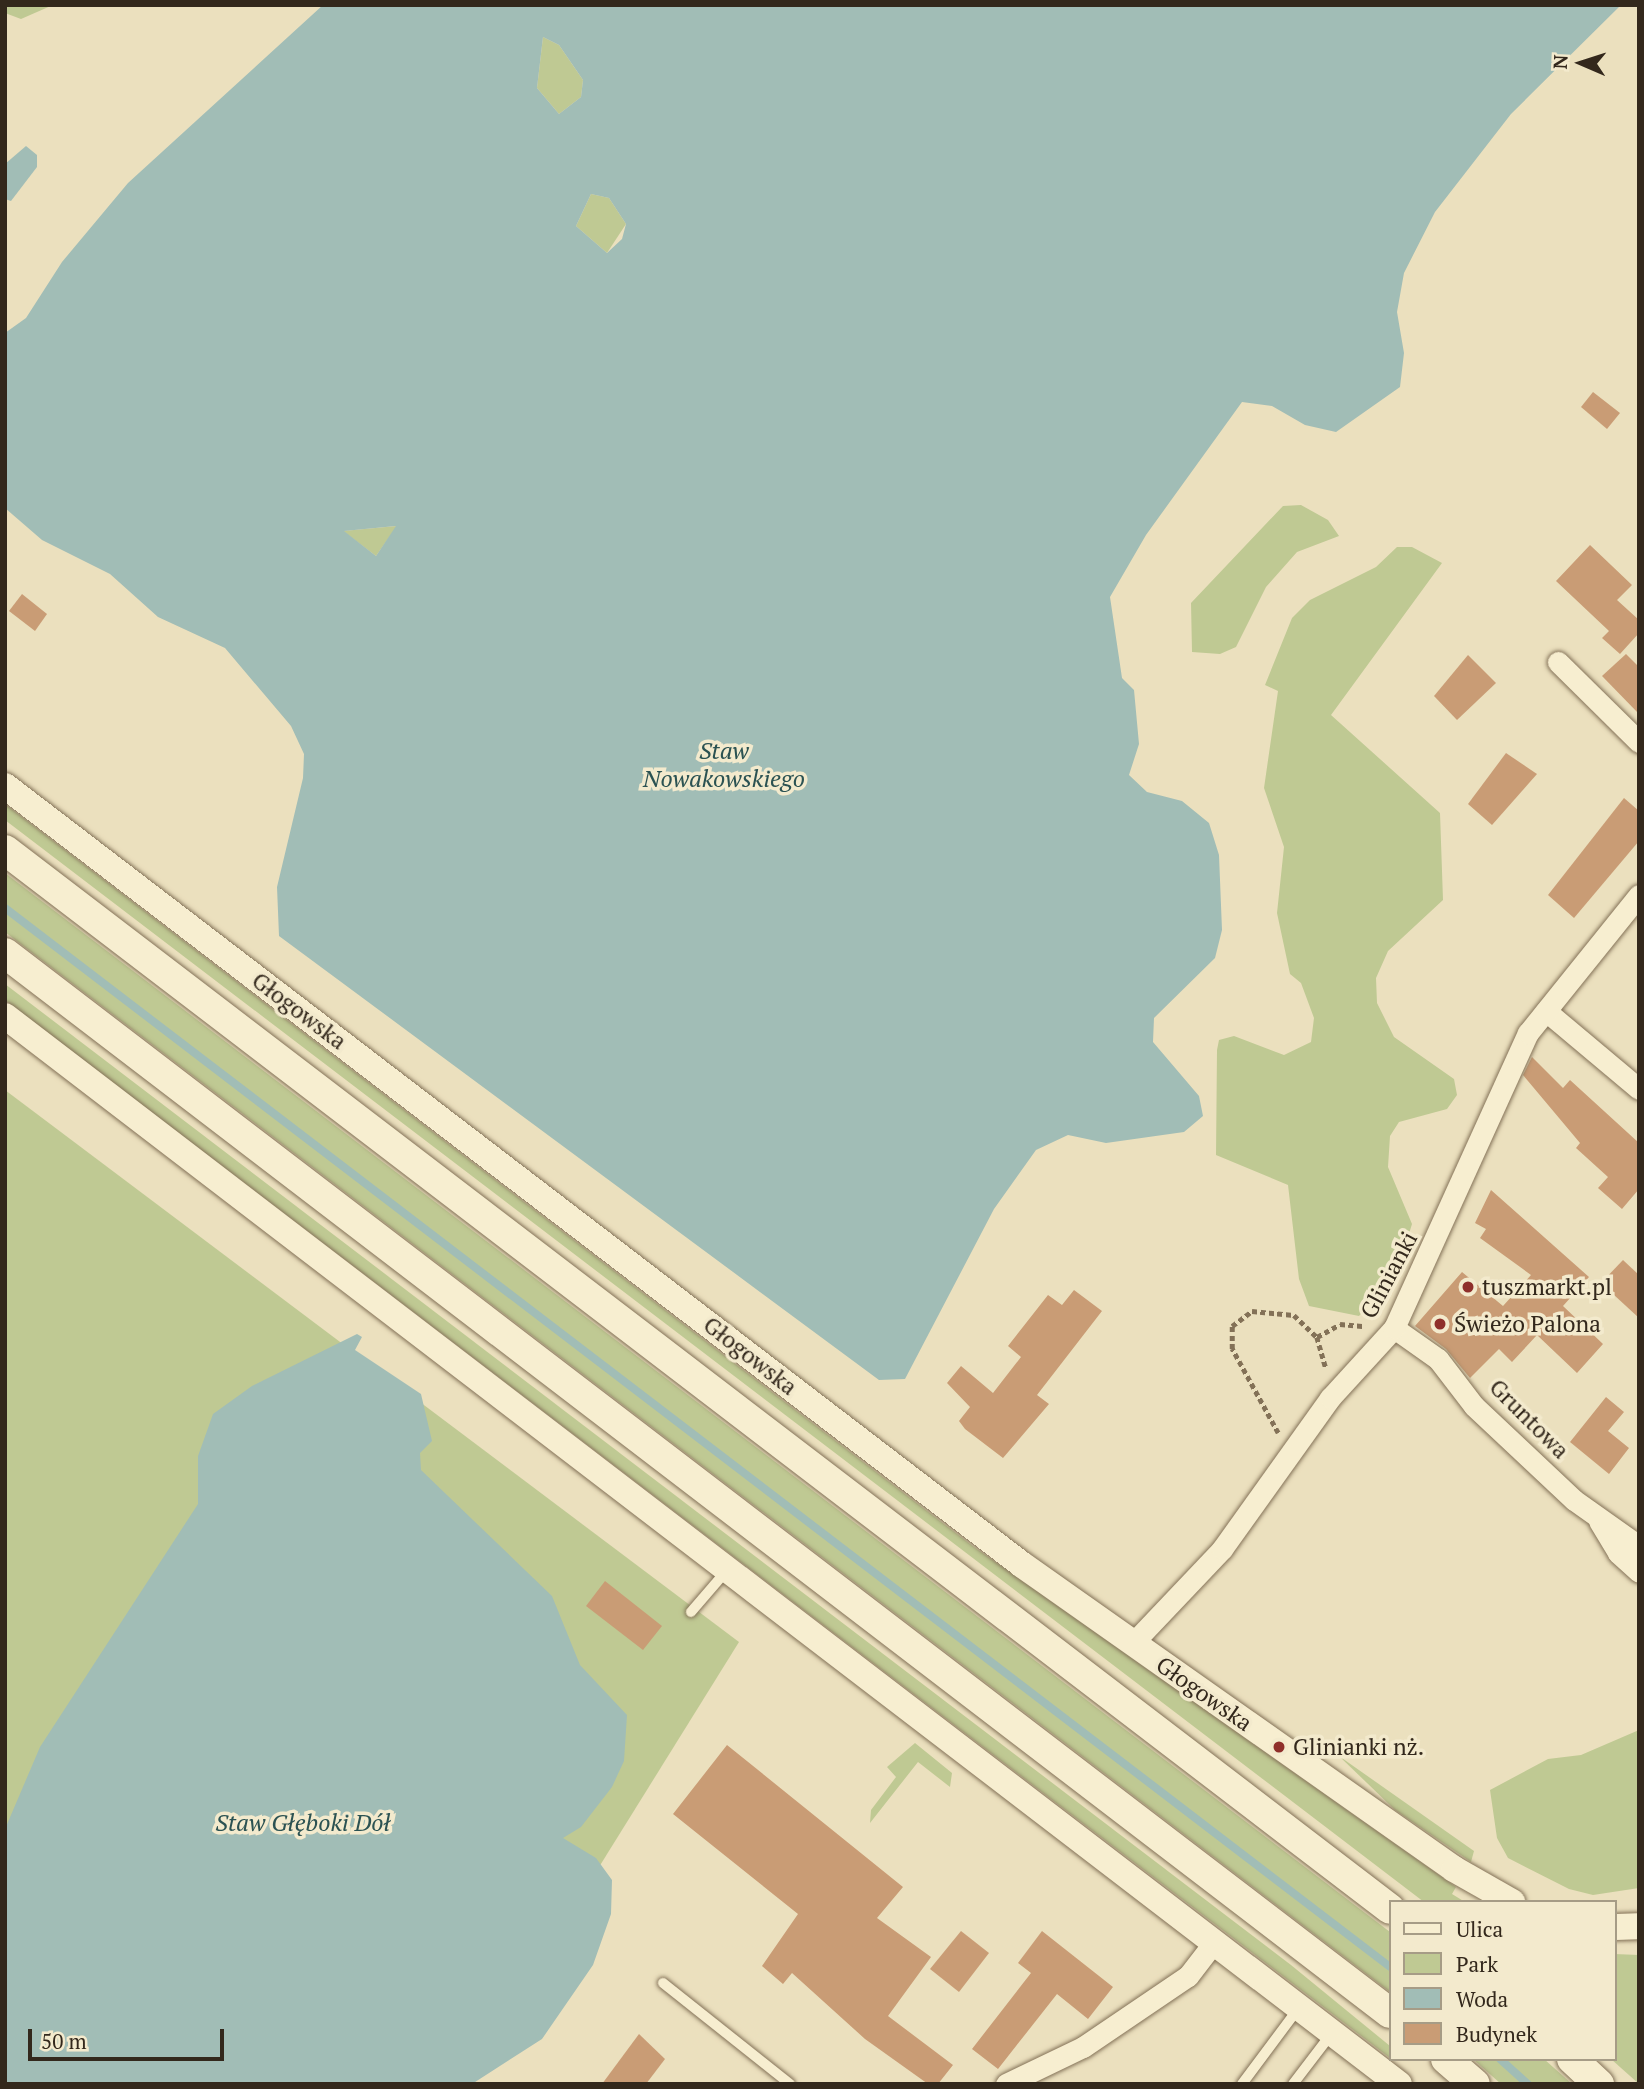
<!DOCTYPE html>
<meta charset="utf-8">
<style>
body{margin:0}
#map{position:relative;width:1644px;height:2089px;overflow:hidden;background:#ebe0be;font-family:"PT Serif",serif}
div>[style]{position:absolute}
.green>*{inset:0;background:#bfc993}
.water>*{inset:0;background:#a1bdb6}
.stream>*{height:8px;margin:-4px;padding:0 4px;transform-origin:4px;border-radius:4px;background:#a1bdb6}
.building>*{inset:0;background:#c99c75}
.path>*{height:4.5px;margin-top:-2.25px;transform-origin:0;background:repeating-linear-gradient(90deg,#837157 0 5px,transparent 0 8.5px)}
.roads{filter:drop-shadow(0 0 2px #837157) drop-shadow(0 0 2px #837157)}
.service>*{height:10px;margin:-5px;padding:0 5px;transform-origin:5px;border-radius:5px;background:#f7eed0}
.minor>*{height:21px;margin:-10.5px;padding:0 10.5px;transform-origin:10.5px;border-radius:10.5px;background:#f7eed0}
.tertiary>*{height:26px;margin:-13px;padding:0 13px;transform-origin:13px;border-radius:13px;background:#f7eed0}
.secondary>*{height:30px;margin:-15px;padding:0 15px;transform-origin:15px;border-radius:15px;background:#f7eed0}
.dots>*{width:19px;height:19px;translate:-50% -50%;box-sizing:border-box;border:4px solid #f3eacd;border-radius:50%}
span{translate:-50% -50%;white-space:nowrap;text-align:center;line-height:1.15;-webkit-text-stroke:7px #f3eacd;paint-order:stroke}
.street-label{font-size:23px;color:#33281c}
.poi-label{font-size:23px;color:#33281c}
.left{translate:0 -50%;text-align:left}
.water-label{font-size:24px;color:#2b5252;font-style:italic}
.frame{position:absolute;inset:0;border:7px solid #33281c;pointer-events:none}
.legend{position:absolute;left:1389px;top:1900px;width:228px;height:161px;box-sizing:border-box;background:#f3eacd;border:2px solid #a69c86;margin:0;padding:9px 12px;list-style:none;font-size:21px;color:#33281c}
.legend li{display:flex;align-items:center;gap:14px;height:35px}
.legend b{width:35px;border:2px solid #a69c86}
.north{position:absolute;left:1546px;top:28px;width:70px;height:70px;-webkit-text-stroke:5px #f3eacd;paint-order:stroke;rotate:273deg;font-size:19px;font-weight:700;line-height:28px;text-align:center;color:#33281c}
.north::after{content:'';display:block;margin:auto;width:24px;height:32px;background:#33281c;clip-path:polygon(50% 0,100% 100%,50% 72%,0 100%)}
.scale{position:absolute;left:28px;top:2029px;width:196px;height:32px;box-sizing:border-box;border:4px solid #33281c;border-top:0;padding-left:9px;font-size:21px;line-height:24px;white-space:nowrap;color:#33281c;-webkit-text-stroke:5px #f3eacd;paint-order:stroke}
</style>
<div id="map">
<div class="green">
<i style="clip-path:polygon(5px 5px,53px 5px,21px 19px,5px 13px)"></i>
<i style="clip-path:polygon(543px 37px,559px 45px,583px 80px,581px 97px,559px 114px,537px 88px)"></i>
<i style="clip-path:polygon(591px 194px,609px 198px,626px 224px,607px 253px,576px 226px)"></i>
<i style="clip-path:polygon(1301px 505px,1328px 520px,1339px 536px,1297px 552px,1266px 587px,1236px 647px,1220px 654px,1192px 652px,1191px 603px,1283px 506px)"></i>
<i style="clip-path:polygon(397px 526px,376px 556px,343px 531px)"></i>
<i style="clip-path:polygon(1397px 547px,1412px 547px,1442px 563px,1331px 715px,1440px 813px,1443px 900px,1388px 951px,1376px 978px,1377px 1003px,1394px 1037px,1454px 1079px,1457px 1095px,1447px 1109px,1399px 1122px,1390px 1136px,1388px 1167px,1412px 1224px,1396px 1275px,1359px 1316px,1309px 1306px,1299px 1279px,1288px 1185px,1216px 1155px,1217px 1050px,1219px 1040px,1234px 1036px,1284px 1055px,1311px 1042px,1314px 1018px,1301px 983px,1290px 974px,1277px 913px,1284px 847px,1264px 788px,1278px 691px,1265px 685px,1292px 618px,1310px 600px,1376px 567px)"></i>
<i style="clip-path:polygon(5px 804px,974px 1547px,1456px 1887px,1452px 1894px,1465px 1902px,1424px 1902px,5px 820px)"></i>
<i style="clip-path:polygon(5px 873px,1390px 1932px,1390px 1992px,5px 932px)"></i>
<i style="clip-path:polygon(5px 984px,1291px 1965px,1390px 2046px,1390px 2058px,5px 1000px)"></i>
<i style="clip-path:polygon(5px 1090px,739px 1642px,464px 2084px,5px 2084px)"></i>
<i style="clip-path:polygon(1639px 1730px,1639px 1888px,1593px 1895px,1569px 1889px,1508px 1858px,1497px 1838px,1490px 1790px,1548px 1759px,1581px 1755px)"></i>
<i style="clip-path:polygon(915px 1743px,952px 1773px,950px 1787px,918px 1762px,870px 1823px,871px 1810px,896px 1777px,887px 1767px)"></i>
<i style="clip-path:polygon(1339px 1756px,1474px 1851px,1471px 1862px,1395px 1810px)"></i>
<i style="clip-path:polygon(1614px 1954px,1639px 1955px,1639px 2084px,1611px 2059px)"></i>
<i style="clip-path:polygon(1473px 2059px,1544px 2059px,1572px 2084px,1501px 2084px)"></i>
</div>
<div class="water">
<i style="clip-path:polygon(evenodd,323px 5px,1621px 5px,1511px 114px,1435px 212px,1404px 273px,1397px 312px,1404px 353px,1400px 387px,1336px 432px,1305px 425px,1272px 406px,1242px 402px,1146px 535px,1110px 597px,1122px 678px,1134px 690px,1139px 744px,1129px 775px,1147px 792px,1182px 801px,1209px 823px,1219px 855px,1222px 930px,1215px 958px,1154px 1018px,1153px 1042px,1199px 1096px,1203px 1116px,1184px 1132px,1106px 1143px,1068px 1135px,1036px 1150px,994px 1209px,905px 1379px,879px 1380px,279px 936px,277px 887px,303px 778px,304px 754px,291px 726px,225px 648px,158px 617px,110px 574px,42px 540px,5px 508px,5px 333px,26px 318px,62px 262px,128px 183px,323px 5px,543px 37px,559px 45px,583px 80px,581px 97px,559px 114px,537px 88px,543px 37px,323px 5px,591px 194px,609px 198px,626px 224px,622px 239px,607px 253px,576px 226px,591px 194px,323px 5px,396px 526px,376px 556px,344px 531px,396px 526px)"></i>
<i style="clip-path:polygon(26px 146px,37px 155px,37px 167px,11px 201px,5px 199px,5px 164px)"></i>
<i style="clip-path:polygon(357px 1334px,362px 1337px,355px 1350px,421px 1394px,432px 1441px,420px 1453px,421px 1470px,552px 1596px,580px 1665px,627px 1715px,624px 1761px,612px 1787px,581px 1827px,563px 1838px,596px 1858px,612px 1880px,611px 1914px,593px 1965px,542px 2039px,472px 2084px,5px 2084px,5px 1829px,40px 1747px,198px 1504px,198px 1456px,213px 1414px,252px 1386px)"></i>
</div>
<div class="stream">
<i style="left:5px;top:908px;width:1743px;rotate:37.4deg"></i>
<i style="left:1500px;top:2059px;width:38px;rotate:42deg"></i>
</div>
<div class="building">
<i style="clip-path:polygon(1593px 392px,1620px 413px,1607px 429px,1581px 407px)"></i>
<i style="clip-path:polygon(1590px 545px,1632px 585px,1617px 600px,1639px 620px,1639px 633px,1620px 654px,1602px 638px,1609px 631px,1556px 581px)"></i>
<i style="clip-path:polygon(22px 594px,47px 614px,35px 631px,9px 611px)"></i>
<i style="clip-path:polygon(1626px 654px,1639px 667px,1639px 714px,1602px 676px)"></i>
<i style="clip-path:polygon(1468px 655px,1496px 683px,1457px 720px,1434px 696px)"></i>
<i style="clip-path:polygon(1506px 753px,1537px 774px,1492px 825px,1468px 804px)"></i>
<i style="clip-path:polygon(1624px 798px,1639px 811px,1639px 841px,1574px 918px,1548px 895px)"></i>
<i style="clip-path:polygon(1532px 1057px,1563px 1088px,1570px 1080px,1639px 1143px,1639px 1189px,1622px 1209px,1598px 1188px,1608px 1177px,1576px 1148px,1580px 1143px,1523px 1075px)"></i>
<i style="clip-path:polygon(1491px 1190px,1589px 1277px,1563px 1306px,1603px 1344px,1577px 1373px,1537px 1335px,1512px 1362px,1499px 1349px,1470px 1378px,1446px 1349px,1415px 1326px,1462px 1272px,1503px 1306px,1531px 1275px,1480px 1238px,1486px 1229px,1475px 1223px)"></i>
<i style="clip-path:polygon(1623px 1260px,1639px 1275px,1639px 1318px,1601px 1283px)"></i>
<i style="clip-path:polygon(1074px 1290px,1102px 1311px,1037px 1395px,1049px 1404px,1003px 1458px,965px 1429px,959px 1421px,970px 1407px,947px 1383px,961px 1366px,993px 1393px,1021px 1357px,1008px 1346px,1048px 1295px,1062px 1305px)"></i>
<i style="clip-path:polygon(1606px 1397px,1624px 1412px,1608px 1431px,1629px 1448px,1609px 1474px,1570px 1442px)"></i>
<i style="clip-path:polygon(605px 1581px,662px 1626px,643px 1650px,586px 1606px)"></i>
<i style="clip-path:polygon(727px 1745px,903px 1887px,877px 1918px,931px 1957px,888px 2016px,953px 2065px,938px 2084px,928px 2084px,865px 2039px,792px 1973px,783px 1984px,762px 1966px,798px 1914px,673px 1814px)"></i>
<i style="clip-path:polygon(961px 1931px,989px 1953px,959px 1992px,930px 1969px)"></i>
<i style="clip-path:polygon(1042px 1931px,1113px 1987px,1088px 2019px,1057px 1994px,998px 2069px,972px 2049px,1031px 1973px,1018px 1963px)"></i>
<i style="clip-path:polygon(639px 2034px,665px 2059px,646px 2084px,602px 2084px)"></i>
</div>
<div class="path">
<i style="left:1317px;top:1337px;width:26px;rotate:-29deg"></i>
<i style="left:1340px;top:1324px;width:25px;rotate:5deg"></i>
<i style="left:1278px;top:1433px;width:96px;rotate:-118.7deg"></i>
<i style="left:1232px;top:1349px;width:23px;rotate:-90deg"></i>
<i style="left:1232px;top:1326px;width:25px;rotate:-37deg"></i>
<i style="left:1252px;top:1311px;width:42px;rotate:5.4deg"></i>
<i style="left:1294px;top:1315px;width:32px;rotate:44deg"></i>
<i style="left:1317px;top:1337px;width:33px;rotate:74deg"></i>
</div>
<div class="roads">
<div class="service">
<i style="left:691px;top:1612px;width:57px;rotate:-49.3deg"></i>
<i style="left:663px;top:1983px;width:162px;rotate:38.5deg"></i>
<i style="left:1242px;top:2084px;width:94px;rotate:-53.3deg"></i>
<i style="left:1293px;top:2084px;width:64px;rotate:-52.6deg"></i>
</div>
<div class="minor">
<i style="left:1558px;top:662px;width:114px;rotate:44.6deg"></i>
<i style="left:1546px;top:1011px;width:121px;rotate:40deg"></i>
<i style="left:1394px;top:1328px;width:54px;rotate:35.2deg"></i>
<i style="left:1438px;top:1359px;width:59px;rotate:52.5deg"></i>
<i style="left:1474px;top:1406px;width:137px;rotate:43.2deg"></i>
<i style="left:1574px;top:1500px;width:80px;rotate:35.3deg"></i>
<i style="left:1599px;top:1521px;width:37px;rotate:59deg"></i>
<i style="left:1618px;top:1553px;width:28px;rotate:42deg"></i>
<i style="left:1132px;top:1644px;width:131px;rotate:-46.5deg"></i>
<i style="left:1222px;top:1549px;width:186px;rotate:-54.4deg"></i>
<i style="left:1330px;top:1398px;width:95px;rotate:-47.6deg"></i>
<i style="left:1394px;top:1328px;width:324px;rotate:-65.6deg"></i>
<i style="left:1528px;top:1033px;width:177px;rotate:-51.2deg"></i>
<i style="left:1006px;top:2084px;width:85px;rotate:-25.7deg"></i>
<i style="left:1083px;top:2047px;width:127px;rotate:-34.1deg"></i>
<i style="left:1188px;top:1976px;width:44px;rotate:-52.4deg"></i>
</div>
<div class="tertiary">
<i style="left:5px;top:786px;width:1280px;rotate:37.44deg"></i>
<i style="left:1021px;top:1564px;width:530px;rotate:35.16deg"></i>
<i style="left:1454px;top:1869px;width:67px;rotate:29.6deg"></i>
<i style="left:5px;top:1016px;width:1756px;rotate:37.46deg"></i>
<i style="left:1614px;top:1927px;width:25px;rotate:-2deg"></i>
</div>
<div class="secondary">
<i style="left:5px;top:850px;width:1743px;rotate:37.4deg"></i>
<i style="left:5px;top:953px;width:1744px;rotate:37.43deg"></i>
<i style="left:1446px;top:2059px;width:38px;rotate:41deg"></i>
<i style="left:1572px;top:2059px;width:37px;rotate:43deg"></i>
</div>
</div>
<div class="dots">
<i style="left:1468px;top:1287px;background:#8f2f2a"></i>
<i style="left:1440px;top:1324px;background:#8f2f2a"></i>
<i style="left:1279px;top:1747px;background:#8f2f2a"></i>
</div>
<div class="street-label">
<span style="left:299px;top:1011px;rotate:37deg">Głogowska</span>
<span style="left:1389px;top:1275px;rotate:-62deg">Glinianki</span>
<span style="left:750px;top:1356px;rotate:38deg">Głogowska</span>
<span style="left:1529px;top:1419px;rotate:45deg">Gruntowa</span>
<span style="left:1204px;top:1694px;rotate:35deg">Głogowska</span>
</div>
<div class="poi-label">
<span class="left" style="left:1482px;top:1287px">tuszmarkt.pl</span>
<span class="left" style="left:1454px;top:1324px">Świeżo Palona</span>
<span class="left" style="left:1293px;top:1747px">Glinianki nż.</span>
</div>
<div class="water-label">
<span style="left:724px;top:765px">Staw<br>Nowakowskiego</span>
<span style="left:303px;top:1823px">Staw Głęboki Dół</span>
</div>
<div class="frame"></div>
<ul class="legend">
<li><b style="height:9px;background:#f7eed0"></b>Ulica</li>
<li><b style="height:19px;background:#bfc993"></b>Park</li>
<li><b style="height:19px;background:#a1bdb6"></b>Woda</li>
<li><b style="height:19px;background:#c99c75"></b>Budynek</li>
</ul>
<div class="north">N</div>
<div class="scale">50 m</div>
</div>
